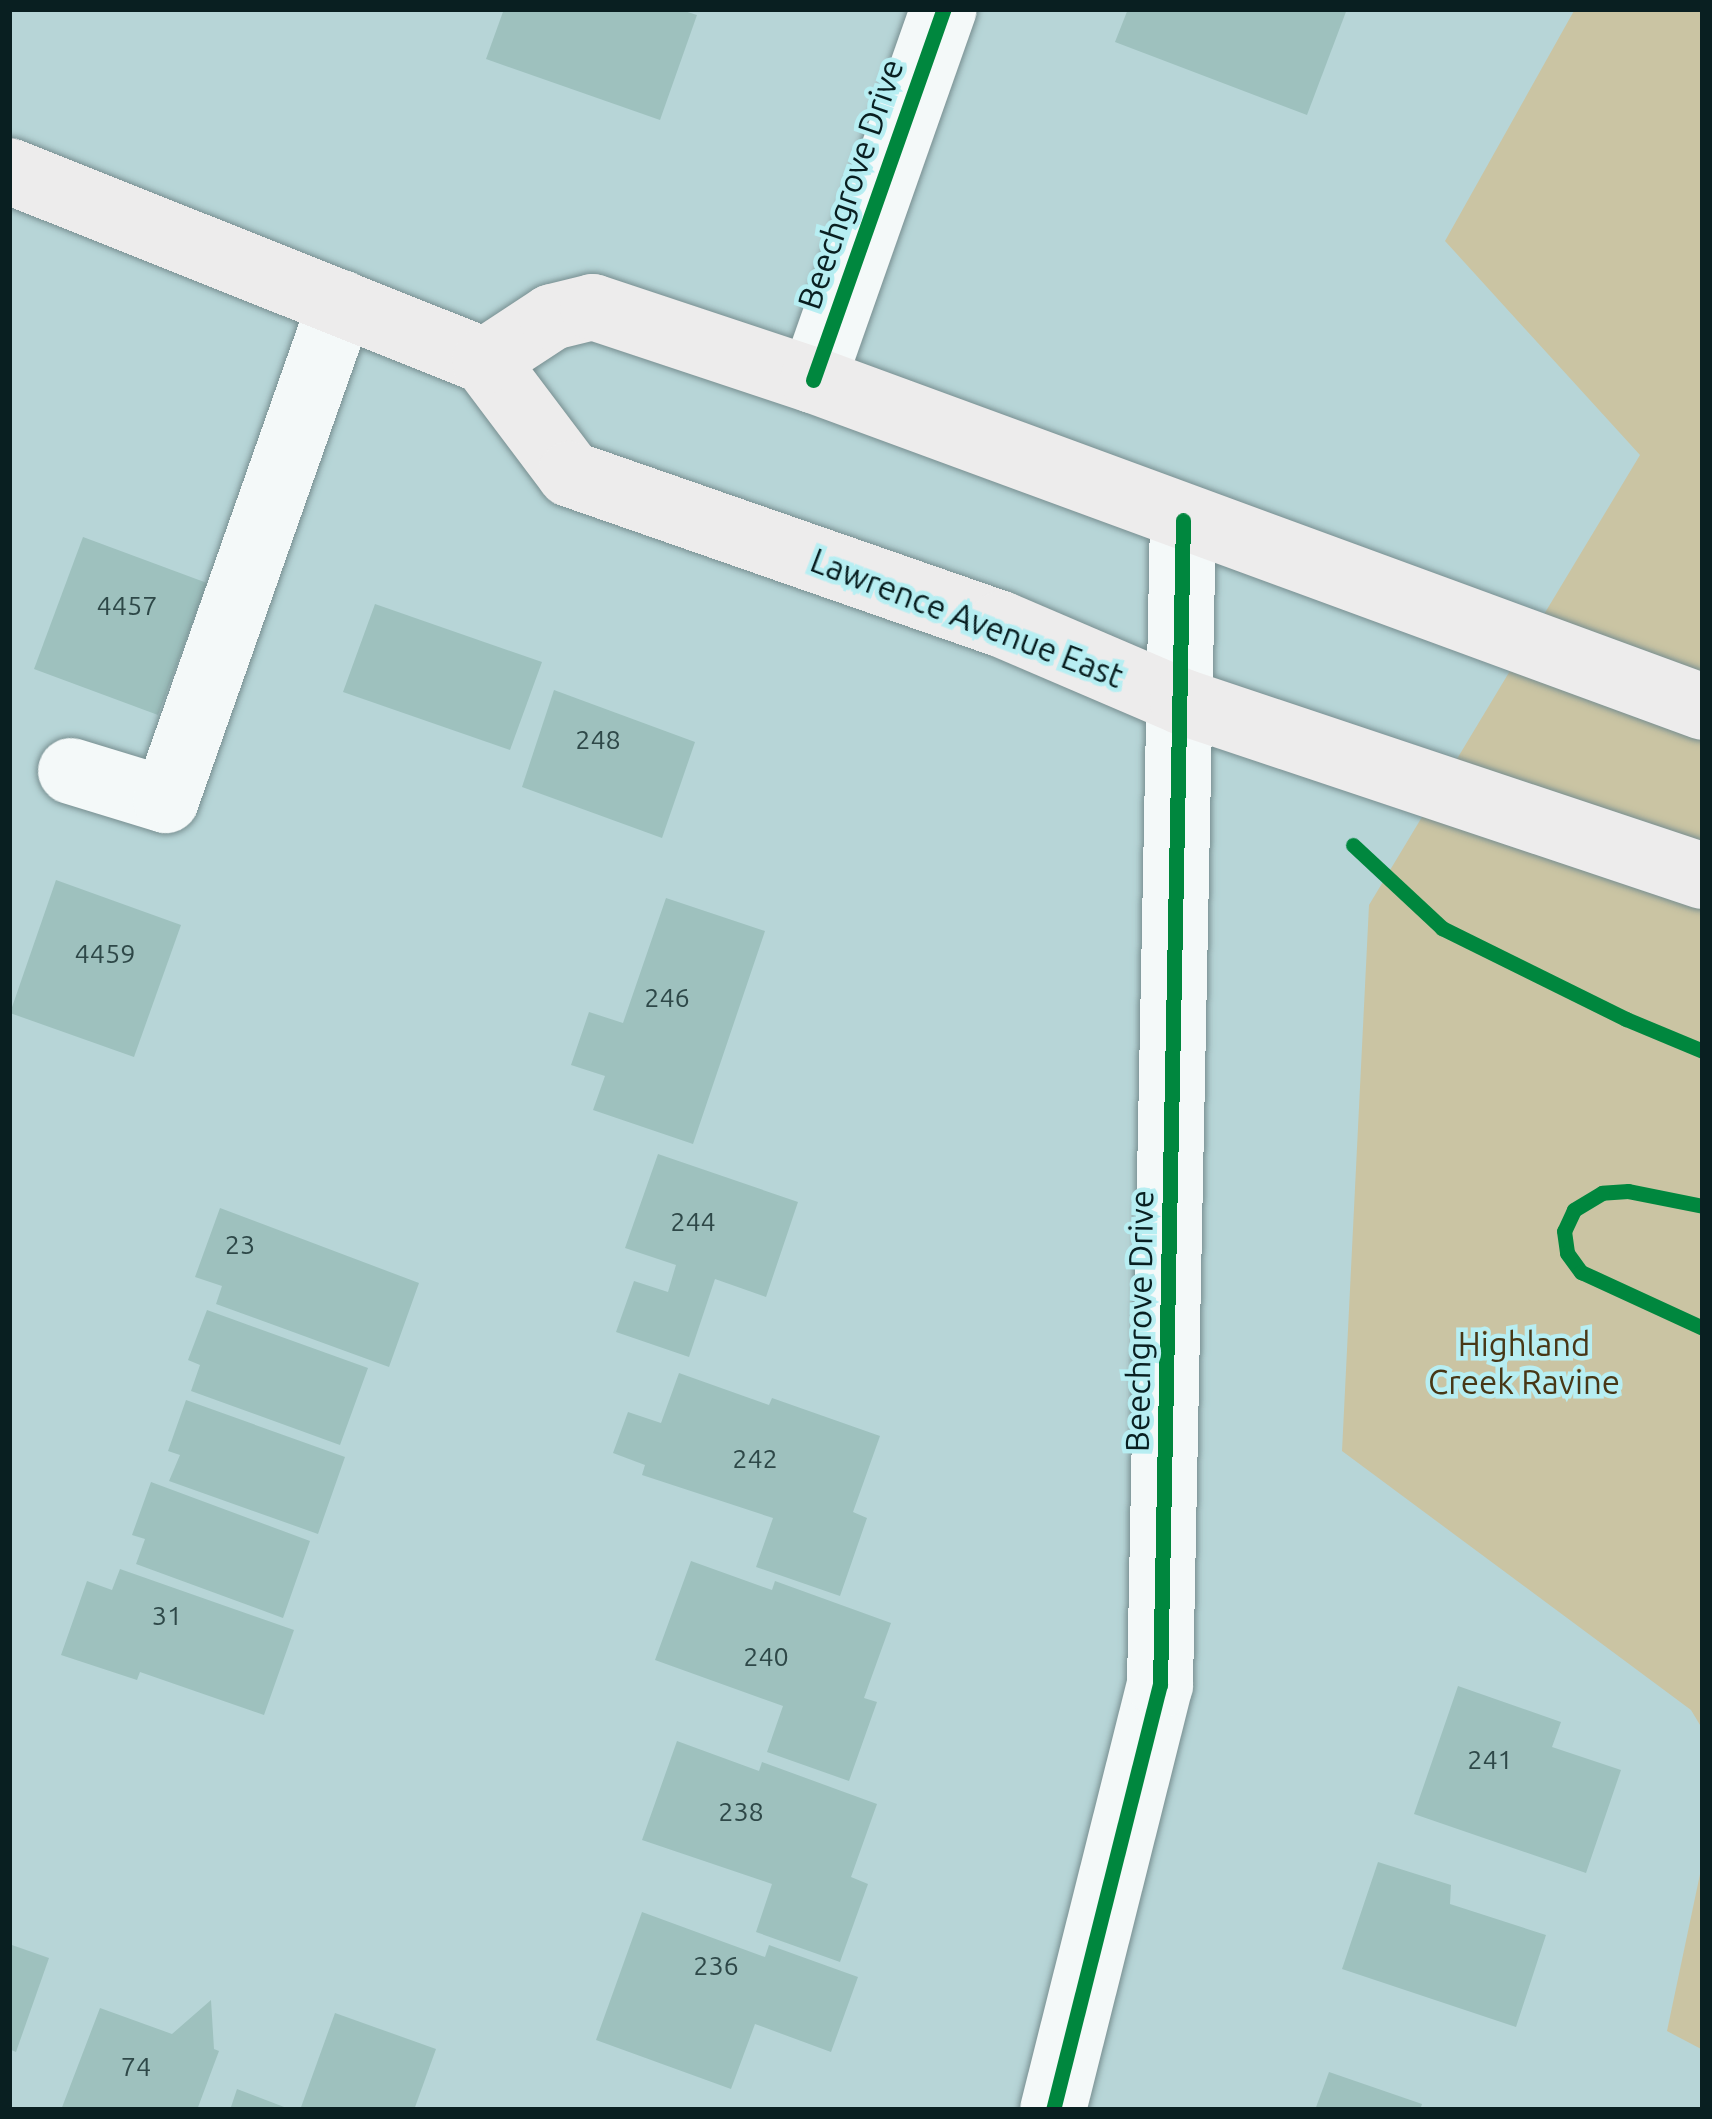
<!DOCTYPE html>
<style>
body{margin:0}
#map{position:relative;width:1712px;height:2119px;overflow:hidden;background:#b7d5d7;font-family:Ubuntu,sans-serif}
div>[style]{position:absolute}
.green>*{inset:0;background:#cac4a3}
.building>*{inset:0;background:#9ec1be}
.roads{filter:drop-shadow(0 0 3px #778e90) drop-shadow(0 0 3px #778e90)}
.minor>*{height:66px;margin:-33px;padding:0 33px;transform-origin:33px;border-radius:33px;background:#f4f9f9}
.major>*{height:66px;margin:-33px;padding:0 33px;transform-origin:33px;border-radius:33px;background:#edecec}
.cycleway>*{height:15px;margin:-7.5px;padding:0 7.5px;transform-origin:7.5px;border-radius:7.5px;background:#00873e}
span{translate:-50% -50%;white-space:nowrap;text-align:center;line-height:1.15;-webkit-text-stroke:9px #b7eef2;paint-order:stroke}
.number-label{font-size:27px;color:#2e4848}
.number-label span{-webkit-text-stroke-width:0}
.street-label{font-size:33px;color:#091f21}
.park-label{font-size:33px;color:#483716}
.frame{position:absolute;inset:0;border:12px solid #091f21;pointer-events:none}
</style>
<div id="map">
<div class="green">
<i style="clip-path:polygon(1575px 9px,1703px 9px,1703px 1730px,1691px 1710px,1342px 1451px,1369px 905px,1640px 455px,1445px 241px)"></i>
<i style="clip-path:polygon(1703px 1860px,1703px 2050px,1667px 2031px)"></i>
</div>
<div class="building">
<i style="clip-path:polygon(504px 9px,678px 9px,697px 15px,660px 120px,486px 59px)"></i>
<i style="clip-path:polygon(1128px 9px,1347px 9px,1307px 115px,1115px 42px)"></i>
<i style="clip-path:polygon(83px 537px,207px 583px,158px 715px,34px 669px)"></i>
<i style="clip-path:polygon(375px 604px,542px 662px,510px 750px,343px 692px)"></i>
<i style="clip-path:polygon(554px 690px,695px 742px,662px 838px,522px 787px)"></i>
<i style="clip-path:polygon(56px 880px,181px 925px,134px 1057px,10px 1013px)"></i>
<i style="clip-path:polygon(666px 898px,765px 931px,693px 1144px,593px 1110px,605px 1076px,571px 1065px,589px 1012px,623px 1023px)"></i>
<i style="clip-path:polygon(658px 1154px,798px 1202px,766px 1297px,715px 1279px,689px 1357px,616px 1332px,634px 1281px,668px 1292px,676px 1265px,625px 1248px)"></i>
<i style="clip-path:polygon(220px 1208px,419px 1283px,389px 1367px,216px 1304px,222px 1286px,195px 1277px)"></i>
<i style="clip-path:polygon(207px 1310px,368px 1368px,340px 1445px,191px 1391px,200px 1365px,188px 1360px)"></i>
<i style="clip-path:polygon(679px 1373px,769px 1405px,772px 1398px,880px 1436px,853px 1512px,867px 1518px,840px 1596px,756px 1567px,773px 1518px,642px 1475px,645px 1465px,613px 1453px,628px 1412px,661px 1423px)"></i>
<i style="clip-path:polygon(186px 1400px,345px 1457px,318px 1534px,169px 1481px,180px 1455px,168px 1451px)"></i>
<i style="clip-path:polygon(151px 1482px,310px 1541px,283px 1618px,136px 1564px,145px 1539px,132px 1535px)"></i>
<i style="clip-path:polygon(691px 1561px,772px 1590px,775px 1581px,891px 1623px,864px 1698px,877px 1702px,849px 1781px,767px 1752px,783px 1706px,655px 1660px)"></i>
<i style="clip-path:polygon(120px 1569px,294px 1630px,264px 1715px,140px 1672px,137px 1680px,61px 1655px,87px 1581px,112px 1590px)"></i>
<i style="clip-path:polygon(1458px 1686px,1561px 1722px,1552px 1747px,1621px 1770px,1586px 1873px,1414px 1814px)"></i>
<i style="clip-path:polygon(677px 1741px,759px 1771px,762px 1762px,877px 1804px,851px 1877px,868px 1884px,840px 1962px,756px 1932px,772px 1884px,642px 1840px)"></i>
<i style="clip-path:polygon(1378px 1862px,1451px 1885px,1450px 1904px,1546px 1935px,1516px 2027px,1342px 1969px)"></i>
<i style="clip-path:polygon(642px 1912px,765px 1957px,769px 1945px,858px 1977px,831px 2052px,755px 2024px,731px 2089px,596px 2040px)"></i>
<i style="clip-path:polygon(9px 1944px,49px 1958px,16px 2052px,9px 2049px)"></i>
<i style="clip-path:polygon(211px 2000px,214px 2049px,219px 2051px,197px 2110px,61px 2110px,100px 2008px,172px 2034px)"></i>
<i style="clip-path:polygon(335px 2013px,436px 2049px,414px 2110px,300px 2110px)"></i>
<i style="clip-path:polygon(1329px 2072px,1422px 2104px,1420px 2110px,1315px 2110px)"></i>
<i style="clip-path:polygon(237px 2089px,292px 2110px,230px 2110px)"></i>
</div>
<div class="roads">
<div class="minor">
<i style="left:813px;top:380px;width:393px;rotate:-70.6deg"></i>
<i style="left:71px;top:771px;width:99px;rotate:17deg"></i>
<i style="left:166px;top:800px;width:527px;rotate:-70.6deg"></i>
<i style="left:1053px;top:2110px;width:438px;rotate:-75.9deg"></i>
<i style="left:1160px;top:1685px;width:1165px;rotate:-88.87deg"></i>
</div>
<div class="major">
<i style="left:9px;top:171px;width:513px;rotate:21.76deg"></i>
<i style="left:485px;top:361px;width:141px;rotate:53deg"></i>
<i style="left:570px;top:474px;width:456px;rotate:19.2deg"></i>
<i style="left:1001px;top:624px;width:198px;rotate:23.2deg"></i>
<i style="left:1183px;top:702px;width:548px;rotate:18.5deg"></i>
<i style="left:485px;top:361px;width:80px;rotate:-33.3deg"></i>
<i style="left:552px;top:317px;width:42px;rotate:-13.7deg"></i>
<i style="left:593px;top:307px;width:232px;rotate:18.4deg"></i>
<i style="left:813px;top:380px;width:948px;rotate:20.17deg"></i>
</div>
</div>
<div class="cycleway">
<i style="left:813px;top:380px;width:393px;rotate:-70.6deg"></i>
<i style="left:1353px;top:845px;width:122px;rotate:43deg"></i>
<i style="left:1442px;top:928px;width:205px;rotate:26.3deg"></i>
<i style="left:1626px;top:1019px;width:83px;rotate:22.6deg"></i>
<i style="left:1703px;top:1206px;width:76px;rotate:-168.7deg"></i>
<i style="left:1628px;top:1191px;width:26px;rotate:176deg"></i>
<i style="left:1602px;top:1193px;width:33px;rotate:149deg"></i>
<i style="left:1574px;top:1210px;width:23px;rotate:115deg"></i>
<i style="left:1564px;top:1231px;width:22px;rotate:82deg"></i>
<i style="left:1567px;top:1253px;width:24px;rotate:54deg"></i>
<i style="left:1581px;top:1272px;width:134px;rotate:24.7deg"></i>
<i style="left:1053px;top:2110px;width:438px;rotate:-75.9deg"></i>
<i style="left:1160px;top:1685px;width:1165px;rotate:-88.87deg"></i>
</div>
<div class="number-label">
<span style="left:127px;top:606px">4457</span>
<span style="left:598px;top:740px">248</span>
<span style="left:105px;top:954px">4459</span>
<span style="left:667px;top:998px">246</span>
<span style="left:693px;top:1222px">244</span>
<span style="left:240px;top:1245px">23</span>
<span style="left:755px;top:1459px">242</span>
<span style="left:167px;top:1616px">31</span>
<span style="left:766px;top:1657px">240</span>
<span style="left:1490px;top:1760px">241</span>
<span style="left:741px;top:1812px">238</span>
<span style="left:716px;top:1966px">236</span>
<span style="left:136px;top:2067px">74</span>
</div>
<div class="street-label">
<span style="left:850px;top:184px;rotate:-71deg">Beechgrove Drive</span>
<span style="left:967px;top:618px;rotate:21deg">Lawrence Avenue East</span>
<span style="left:1139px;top:1321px;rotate:-89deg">Beechgrove Drive</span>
</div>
<div class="park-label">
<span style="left:1524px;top:1363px">Highland<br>Creek Ravine</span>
</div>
<div class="frame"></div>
</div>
